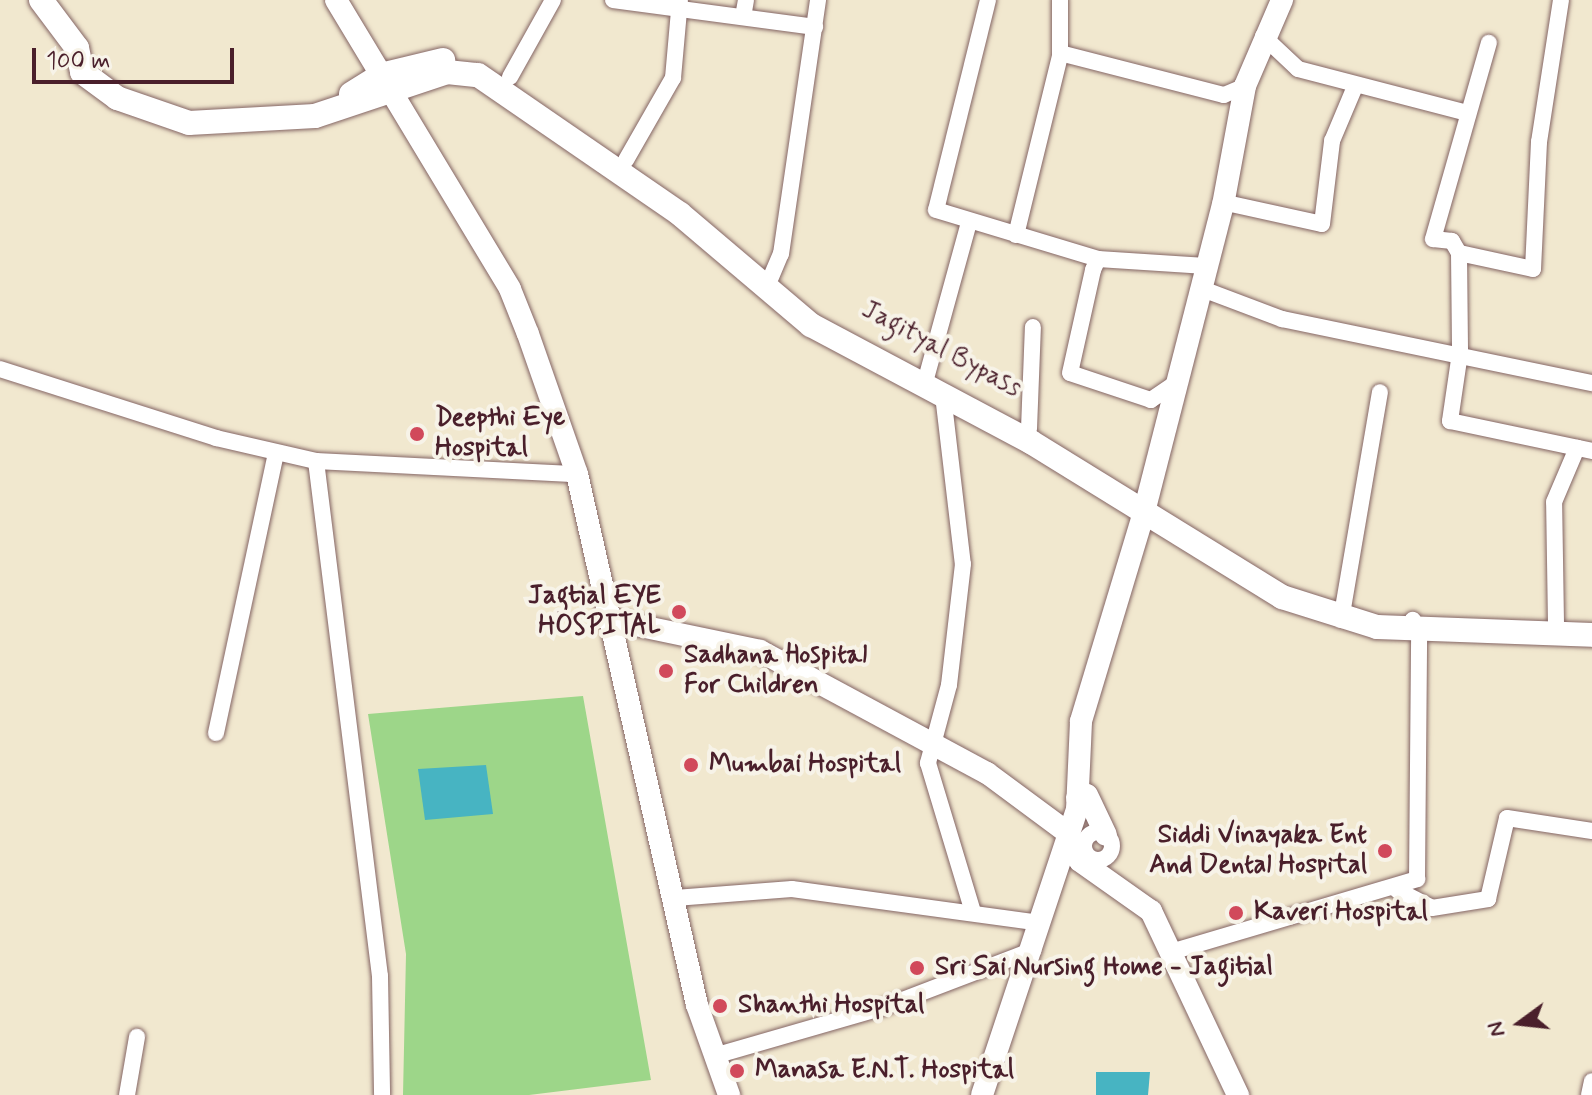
<!DOCTYPE html>
<style>
body{margin:0}
#map{position:relative;width:1592px;height:1095px;overflow:hidden;background:#f1e8cf;font-family:Mynerve,sans-serif}
div>[style]{position:absolute}
.green>*{inset:0;background:#9dd689}
.water>*{inset:0;background:#47b4c2}
.roads{filter:drop-shadow(0 0 2px #846564) drop-shadow(0 0 2px #846564)}
.street>*{height:16px;margin:-8px;padding:0 8px;transform-origin:8px;border-radius:8px;background:#fff}
.street>.ring{margin:-8px;padding:0;box-sizing:content-box;background:none;border:16px solid #fff;border-radius:50%}
.secondary>*{height:22px;margin:-11px;padding:0 11px;transform-origin:11px;border-radius:11px;background:#fff}
.primary>*{height:24px;margin:-12px;padding:0 12px;transform-origin:12px;border-radius:12px;background:#fff}
.dots>*{width:22px;height:22px;translate:-50% -50%;box-sizing:border-box;border:4px solid #f7f3e8;border-radius:50%}
span{translate:-50% -50%;white-space:nowrap;text-align:center;line-height:1.15;-webkit-text-stroke:8px #f7f3e8;paint-order:stroke}
.street-label{font-size:26px;color:#4a1f2b}
.poi-label{font-size:26px;color:#4a1f2b;font-weight:700}
.left{translate:0 -50%;text-align:left}
.right{translate:-100% -50%;text-align:right}
.north{position:absolute;left:1480px;top:983px;width:80px;height:80px;-webkit-text-stroke:6px #f7f3e8;paint-order:stroke;rotate:255deg;font-size:22px;font-weight:700;line-height:32px;text-align:center;color:#4a1f2b}
.north::after{content:'';display:block;margin:auto;width:28px;height:36px;background:#4a1f2b;clip-path:polygon(50% 0,100% 100%,50% 72%,0 100%)}
.scale{position:absolute;left:32px;top:48px;width:202px;height:36px;box-sizing:border-box;border:4px solid #4a1f2b;border-top:0;padding-left:10px;font-size:24px;line-height:28px;white-space:nowrap;color:#4a1f2b;-webkit-text-stroke:6px #f7f3e8;paint-order:stroke}
</style>
<div id="map">
<div class="green">
<i style="clip-path:polygon(583px 696px,651px 1080px,529px 1095px,403px 1095px,406px 954px,368px 714px)"></i>
</div>
<div class="water">
<i style="clip-path:polygon(486px 765px,493px 814px,425px 820px,418px 769px)"></i>
<i style="clip-path:polygon(1096px 1072px,1150px 1072px,1148px 1095px,1096px 1095px)"></i>
</div>
<div class="roads">
<div class="street">
<i style="left:613px;top:0;width:204px;rotate:7.6deg"></i>
<i style="left:988px;top:0;width:216px;rotate:103.9deg"></i>
<i style="left:936px;top:210px;width:169px;rotate:16.8deg"></i>
<i style="left:1561px;top:0;width:144px;rotate:98.8deg"></i>
<i style="left:1539px;top:142px;width:127px;rotate:92.7deg"></i>
<i style="left:1533px;top:269px;width:76px;rotate:-167.8deg"></i>
<i style="left:1459px;top:253px;width:100px;rotate:89.4deg"></i>
<i style="left:1460px;top:353px;width:69px;rotate:98.4deg"></i>
<i style="left:1450px;top:421px;width:145px;rotate:11.9deg"></i>
<i style="left:743px;top:17px;width:17px;rotate:-80deg"></i>
<i style="left:1263px;top:36px;width:48px;rotate:43.3deg"></i>
<i style="left:1298px;top:69px;width:175px;rotate:14.6deg"></i>
<i style="left:1060px;top:53px;width:169px;rotate:14.4deg"></i>
<i style="left:1224px;top:95px;width:23px;rotate:-23deg"></i>
<i style="left:510px;top:77px;width:88px;rotate:-60.8deg"></i>
<i style="left:626px;top:160px;width:95px;rotate:-60.2deg"></i>
<i style="left:673px;top:78px;width:78px;rotate:-84.9deg"></i>
<i style="left:1222px;top:202px;width:102px;rotate:12.4deg"></i>
<i style="left:1322px;top:224px;width:84px;rotate:-83.1deg"></i>
<i style="left:1332px;top:141px;width:56px;rotate:-67.1deg"></i>
<i style="left:1016px;top:235px;width:184px;rotate:-76.2deg"></i>
<i style="left:1060px;top:56px;width:56px;rotate:-90deg"></i>
<i style="left:1459px;top:253px;width:14px;rotate:-120deg"></i>
<i style="left:1452px;top:241px;width:19px;rotate:-174deg"></i>
<i style="left:1433px;top:239px;width:204px;rotate:-74.1deg"></i>
<i style="left:771px;top:277px;width:25px;rotate:-67deg"></i>
<i style="left:781px;top:254px;width:257px;rotate:-81.7deg"></i>
<i style="left:1200px;top:288px;width:88px;rotate:20.7deg"></i>
<i style="left:1282px;top:319px;width:317px;rotate:11.7deg"></i>
<i style="left:0;top:369px;width:227px;rotate:17.7deg"></i>
<i style="left:216px;top:438px;width:103px;rotate:13deg"></i>
<i style="left:316px;top:461px;width:261px;rotate:2.9deg"></i>
<i style="left:927px;top:375px;width:159px;rotate:-74.6deg"></i>
<i style="left:1173px;top:385px;width:27px;rotate:146deg"></i>
<i style="left:1151px;top:400px;width:85px;rotate:-161.6deg"></i>
<i style="left:1070px;top:373px;width:106px;rotate:-77.4deg"></i>
<i style="left:1093px;top:270px;width:12px;rotate:-66deg"></i>
<i style="left:1098px;top:259px;width:108px;rotate:3.7deg"></i>
<i style="left:943px;top:395px;width:170px;rotate:83.3deg"></i>
<i style="left:963px;top:564px;width:122px;rotate:96.6deg"></i>
<i style="left:949px;top:685px;width:81px;rotate:105.1deg"></i>
<i style="left:928px;top:763px;width:156px;rotate:73.2deg"></i>
<i style="left:1029px;top:429px;width:102px;rotate:-87.8deg"></i>
<i style="left:316px;top:461px;width:519px;rotate:82.92deg"></i>
<i style="left:380px;top:976px;width:119px;rotate:89deg"></i>
<i style="left:1341px;top:620px;width:231px;rotate:-80.3deg"></i>
<i style="left:1556px;top:623px;width:121px;rotate:-90.9deg"></i>
<i style="left:1554px;top:502px;width:59px;rotate:-66.9deg"></i>
<i style="left:216px;top:733px;width:286px;rotate:-77.9deg"></i>
<i class="ring" style="left:1084px;top:832px;width:12px;height:12px"></i>
<i style="left:1397px;top:890px;width:39px;rotate:27deg"></i>
<i style="left:1432px;top:908px;width:57px;rotate:-9.1deg"></i>
<i style="left:1488px;top:899px;width:83px;rotate:-76.8deg"></i>
<i style="left:1507px;top:818px;width:86px;rotate:8.7deg"></i>
<i style="left:675px;top:898px;width:117px;rotate:-4.4deg"></i>
<i style="left:792px;top:889px;width:250px;rotate:7.8deg"></i>
<i style="left:1171px;top:952px;width:257px;rotate:-16.5deg"></i>
<i style="left:1417px;top:879px;width:249px;rotate:-89.5deg"></i>
<i style="left:1419px;top:630px;width:12px;rotate:-121deg"></i>
<i style="left:714px;top:1056px;width:177px;rotate:-16.1deg"></i>
<i style="left:884px;top:1007px;width:160px;rotate:-20.9deg"></i>
<i style="left:127px;top:1095px;width:59px;rotate:-80.2deg"></i>
<i style="left:1589px;top:1095px;width:14px;rotate:-78deg"></i>
</div>
<div class="secondary">
<i style="left:336px;top:0;width:337px;rotate:58.9deg"></i>
<i style="left:510px;top:289px;width:48px;rotate:68.2deg"></i>
<i style="left:528px;top:334px;width:148px;rotate:70.7deg"></i>
<i style="left:577px;top:474px;width:544px;rotate:77.27deg"></i>
<i style="left:697px;top:1005px;width:96px;rotate:70.4deg"></i>
<i style="left:612px;top:620px;width:151px;rotate:11.8deg"></i>
<i style="left:760px;top:651px;width:258px;rotate:28.3deg"></i>
<i style="left:987px;top:773px;width:101px;rotate:36.5deg"></i>
<i style="left:1068px;top:833px;width:30px;rotate:67deg"></i>
<i style="left:1080px;top:861px;width:87px;rotate:35.2deg"></i>
<i style="left:1151px;top:911px;width:204px;rotate:64.7deg"></i>
<i style="left:1077px;top:798px;width:10px;rotate:-17deg"></i>
<i style="left:1087px;top:795px;width:44px;rotate:64.6deg"></i>
<i style="left:982px;top:1095px;width:300px;rotate:-71.6deg"></i>
<i style="left:1077px;top:810px;width:89px;rotate:-87.4deg"></i>
<i style="left:1081px;top:721px;width:218px;rotate:-73.2deg"></i>
<i style="left:1144px;top:512px;width:317px;rotate:-75.6deg"></i>
<i style="left:1223px;top:205px;width:121px;rotate:-79.5deg"></i>
<i style="left:1245px;top:86px;width:94px;rotate:-66.7deg"></i>
</div>
<div class="primary">
<i style="left:41px;top:0;width:60px;rotate:53.1deg"></i>
<i style="left:77px;top:48px;width:25px;rotate:78deg"></i>
<i style="left:82px;top:72px;width:44px;rotate:36.6deg"></i>
<i style="left:117px;top:98px;width:76px;rotate:19.1deg"></i>
<i style="left:189px;top:123px;width:126px;rotate:-3.2deg"></i>
<i style="left:315px;top:116px;width:139px;rotate:-18.4deg"></i>
<i style="left:447px;top:72px;width:31px;rotate:6deg"></i>
<i style="left:478px;top:75px;width:245px;rotate:34.5deg"></i>
<i style="left:680px;top:214px;width:172px;rotate:40.3deg"></i>
<i style="left:811px;top:325px;width:249px;rotate:28deg"></i>
<i style="left:1031px;top:442px;width:295px;rotate:31.7deg"></i>
<i style="left:1282px;top:597px;width:100px;rotate:17.5deg"></i>
<i style="left:1377px;top:627px;width:215px;rotate:2.1deg"></i>
<i style="left:351px;top:94px;width:36px;rotate:-32deg"></i>
<i style="left:381px;top:75px;width:64px;rotate:-13.6deg"></i>
</div>
</div>
<div class="dots">
<i style="left:417px;top:434px;background:#d1495b"></i>
<i style="left:679px;top:612px;background:#d1495b"></i>
<i style="left:666px;top:671px;background:#d1495b"></i>
<i style="left:691px;top:765px;background:#d1495b"></i>
<i style="left:1385px;top:851px;background:#d1495b"></i>
<i style="left:1236px;top:913px;background:#d1495b"></i>
<i style="left:917px;top:968px;background:#d1495b"></i>
<i style="left:720px;top:1006px;background:#d1495b"></i>
<i style="left:737px;top:1071px;background:#d1495b"></i>
</div>
<div class="street-label">
<span style="left:941px;top:350px;rotate:28deg">Jagityal Bypass</span>
</div>
<div class="poi-label">
<span class="left" style="left:435px;top:434px">Deepthi Eye<br>Hospital</span>
<span class="right" style="left:661px;top:612px">Jagtial EYE<br>HOSPITAL</span>
<span class="left" style="left:684px;top:671px">Sadhana Hospital<br>For Children</span>
<span class="left" style="left:709px;top:765px">Mumbai Hospital</span>
<span class="right" style="left:1367px;top:851px">Siddi Vinayaka Ent<br>And Dental Hospital</span>
<span class="left" style="left:1254px;top:913px">Kaveri Hospital</span>
<span class="left" style="left:935px;top:968px">Sri Sai Nursing Home - Jagitial</span>
<span class="left" style="left:738px;top:1006px">Shanthi Hospital</span>
<span class="left" style="left:755px;top:1071px">Manasa E.N.T. Hospital</span>
</div>
<div class="north">N</div>
<div class="scale">100 m</div>
</div>
